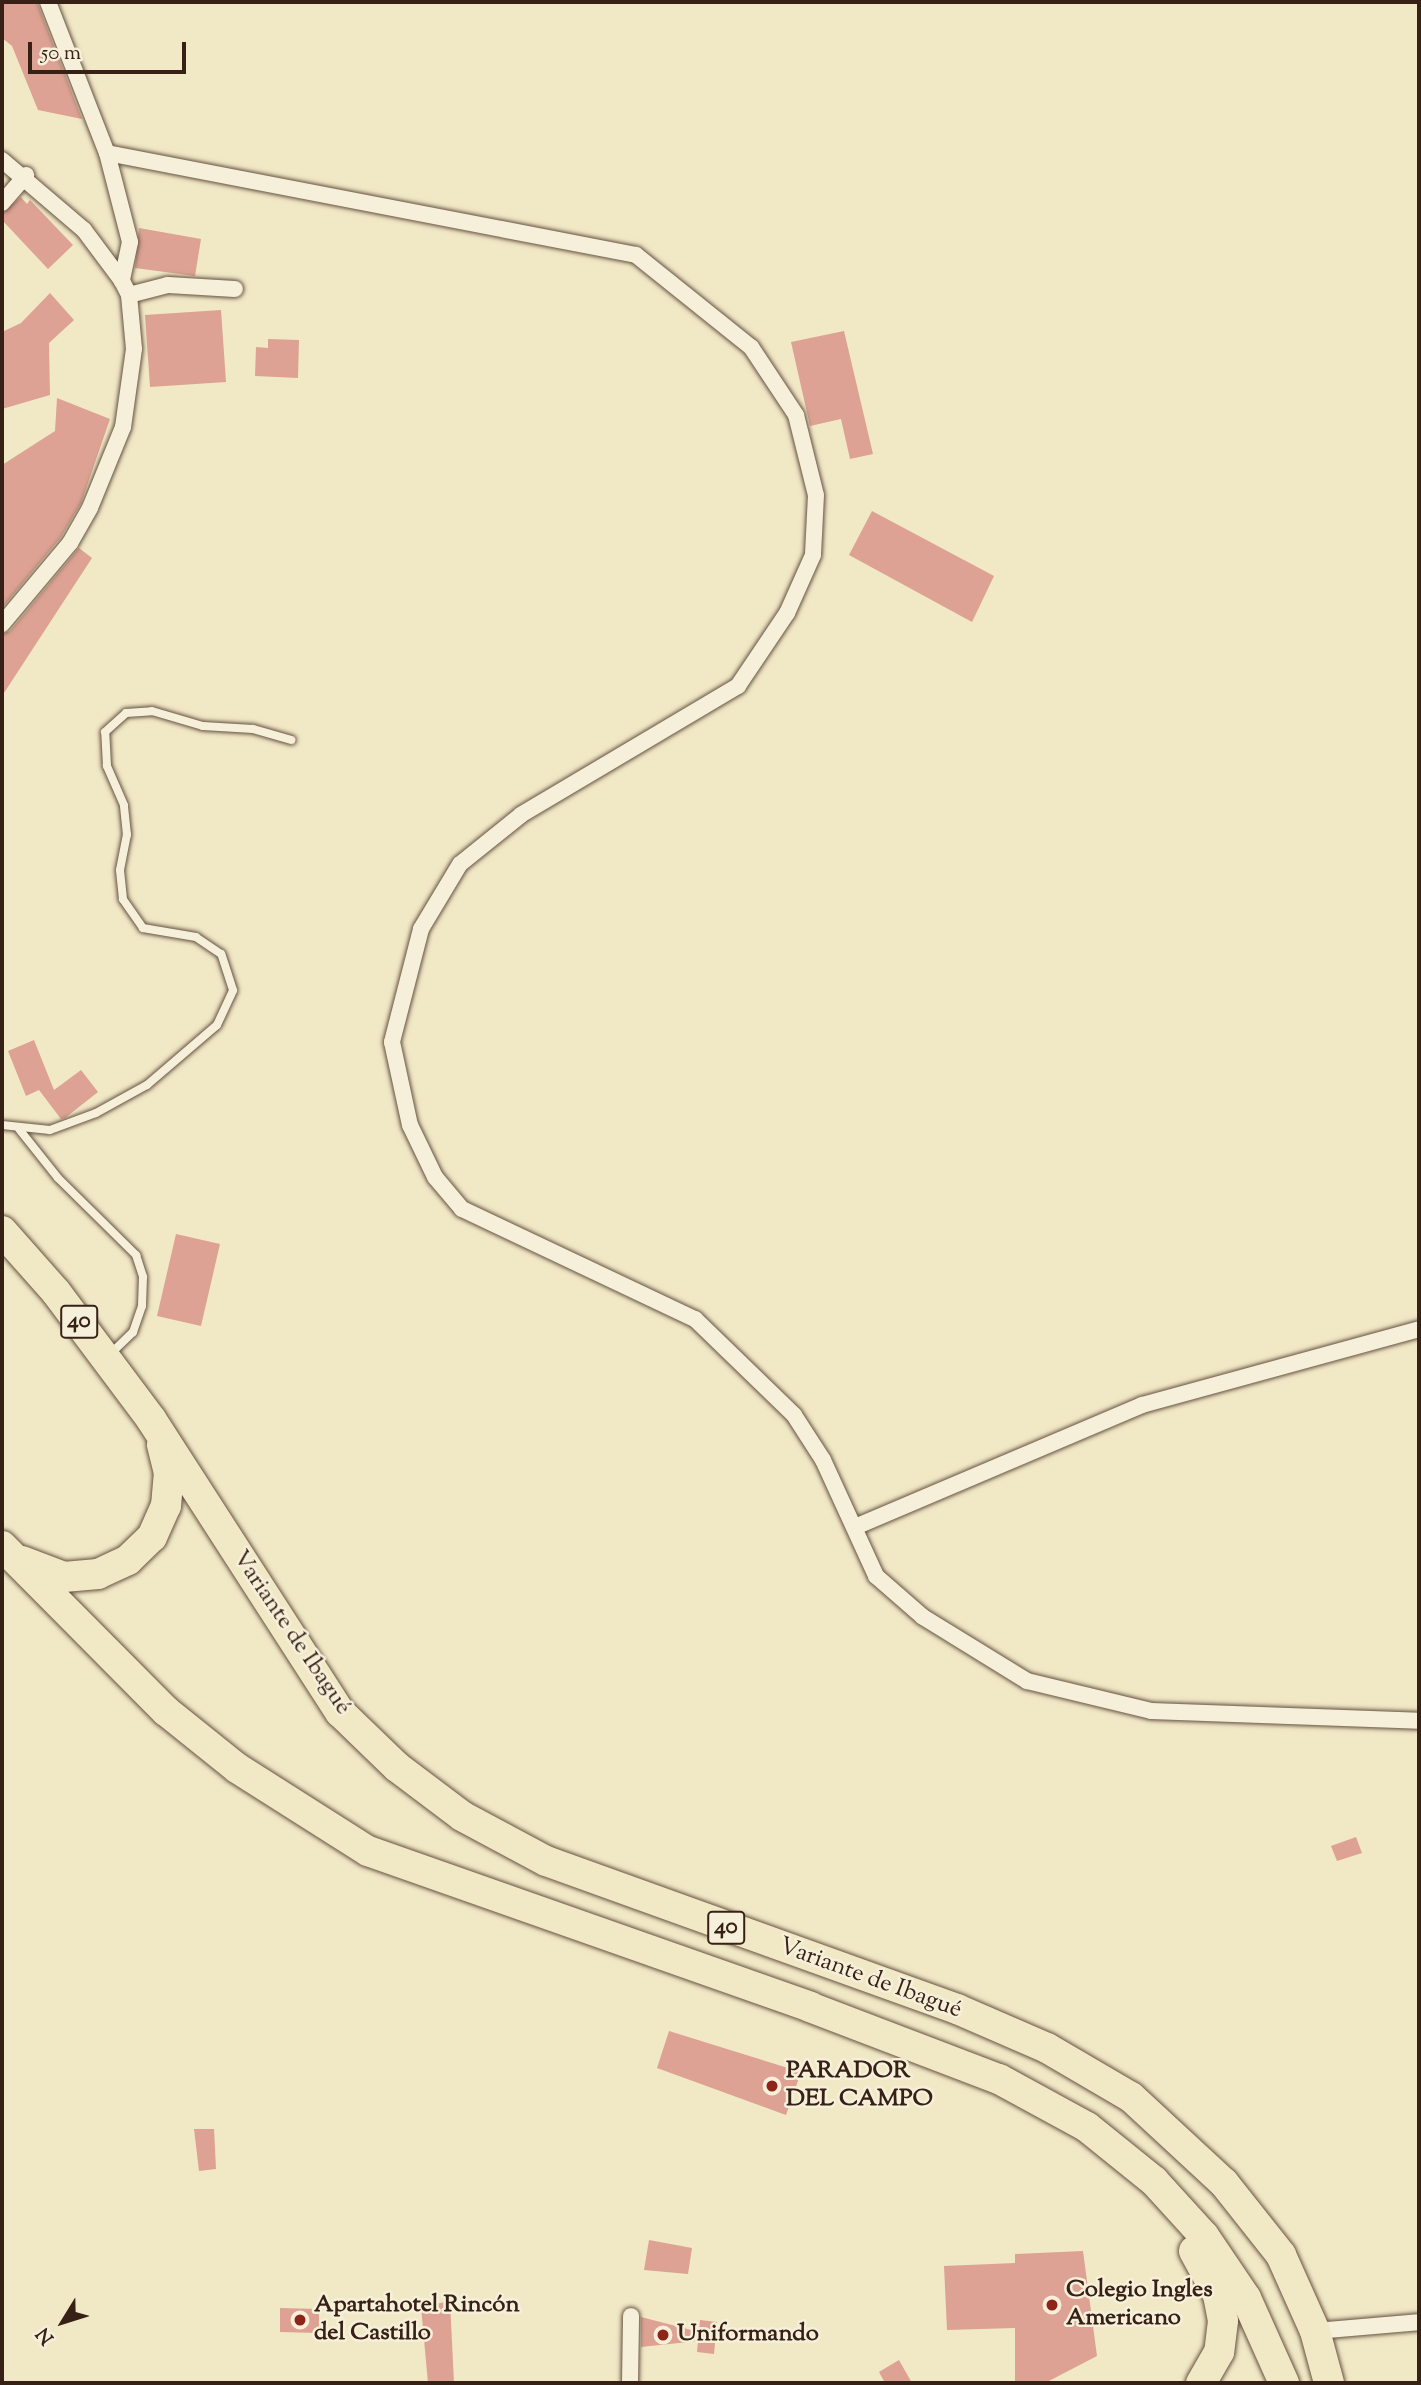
<!DOCTYPE html>
<meta charset="utf-8">
<style>
body{margin:0}
#map{position:relative;width:1421px;height:2385px;overflow:hidden;background:#f1e8c6;font-family:"Sorts Mill Goudy",serif}
div>[style]{position:absolute}
.building>*{inset:0;background:#dda293}
.roads{filter:drop-shadow(0 0 2px #665241) drop-shadow(0 0 2px #665241)}
.lane>*{height:8px;margin:-4px;padding:0 4px;transform-origin:4px;border-radius:4px;background:#f6f0da}
.street>*{height:16px;margin:-8px;padding:0 8px;transform-origin:8px;border-radius:8px;background:#f6f0da}
.highway>*{height:30px;margin:-15px;padding:0 15px;transform-origin:15px;border-radius:15px;background:#f1e8c6}
.dots>*{width:19px;height:19px;translate:-50% -50%;box-sizing:border-box;border:4px solid #f6f0da;border-radius:50%}
span{translate:-50% -50%;white-space:nowrap;text-align:center;line-height:1.15;-webkit-text-stroke:5px #f6f0da;paint-order:stroke}
.shield-label span{padding:2px 5px;background:#f6f0da;border:2px solid;border-radius:5px;-webkit-text-stroke-width:0}
.shield-label{font-size:23px;color:#372015;font-weight:700}
.street-label{font-size:24px;color:#372015}
.poi-label{font-size:24px;color:#372015;font-weight:700}
.left{translate:0 -50%;text-align:left}
.frame{position:absolute;inset:0;border:4px solid #372015;pointer-events:none}
.north{position:absolute;left:28px;top:2287px;width:70px;height:70px;-webkit-text-stroke:5px #f6f0da;paint-order:stroke;rotate:232deg;font-size:19px;font-weight:700;line-height:28px;text-align:center;color:#372015}
.north::after{content:'';display:block;margin:auto;width:24px;height:32px;background:#372015;clip-path:polygon(50% 0,100% 100%,50% 72%,0 100%)}
.scale{position:absolute;left:28px;top:42px;width:158px;height:32px;box-sizing:border-box;border:4px solid #372015;border-top:0;padding-left:9px;font-size:21px;line-height:24px;white-space:nowrap;color:#372015;-webkit-text-stroke:5px #f6f0da;paint-order:stroke}
</style>
<div id="map">
<div class="building">
<i style="clip-path:polygon(2px 2px,37px 2px,82px 119px,38px 110px,12px 46px,2px 38px)"></i>
<i style="clip-path:polygon(21px 197px,27px 204px,30px 200px,73px 245px,48px 269px,2px 220px,2px 213px)"></i>
<i style="clip-path:polygon(139px 228px,201px 239px,195px 276px,135px 268px)"></i>
<i style="clip-path:polygon(50px 293px,74px 320px,49px 343px,50px 395px,2px 409px,2px 332px,21px 323px)"></i>
<i style="clip-path:polygon(221px 310px,226px 382px,150px 387px,145px 315px)"></i>
<i style="clip-path:polygon(844px 331px,873px 454px,850px 459px,841px 419px,810px 426px,791px 342px)"></i>
<i style="clip-path:polygon(268px 339px,299px 340px,298px 378px,255px 376px,256px 347px,268px 348px)"></i>
<i style="clip-path:polygon(57px 398px,110px 419px,81px 503px,61px 537px,2px 608px,2px 465px,55px 431px)"></i>
<i style="clip-path:polygon(872px 511px,994px 576px,972px 622px,849px 555px)"></i>
<i style="clip-path:polygon(79px 548px,92px 558px,2px 696px,2px 634px,10px 631px)"></i>
<i style="clip-path:polygon(34px 1040px,54px 1090px,81px 1070px,98px 1092px,65px 1118px,61px 1119px,39px 1090px,26px 1096px,8px 1051px)"></i>
<i style="clip-path:polygon(176px 1234px,220px 1244px,201px 1326px,157px 1316px)"></i>
<i style="clip-path:polygon(1356px 1837px,1362px 1853px,1337px 1861px,1331px 1846px)"></i>
<i style="clip-path:polygon(669px 2031px,801px 2072px,786px 2115px,657px 2068px)"></i>
<i style="clip-path:polygon(194px 2129px,214px 2129px,216px 2169px,199px 2171px)"></i>
<i style="clip-path:polygon(649px 2240px,692px 2248px,688px 2274px,644px 2270px)"></i>
<i style="clip-path:polygon(1083px 2251px,1097px 2356px,1045px 2383px,1015px 2383px,1015px 2328px,947px 2330px,944px 2266px,1015px 2263px,1015px 2254px)"></i>
<i style="clip-path:polygon(450px 2301px,454px 2383px,428px 2383px,421px 2307px)"></i>
<i style="clip-path:polygon(280px 2308px,319px 2309px,319px 2333px,280px 2332px)"></i>
<i style="clip-path:polygon(641px 2317px,699px 2332px,700px 2320px,717px 2322px,714px 2354px,697px 2352px,698px 2341px,641px 2347px)"></i>
<i style="clip-path:polygon(899px 2360px,912px 2383px,885px 2383px,879px 2372px)"></i>
</div>
<div class="roads">
<div class="lane">
<i style="left:2px;top:1125px;width:48px;rotate:5.9deg"></i>
<i style="left:50px;top:1130px;width:49px;rotate:-20.3deg"></i>
<i style="left:96px;top:1113px;width:58px;rotate:-28.8deg"></i>
<i style="left:147px;top:1085px;width:92px;rotate:-40.6deg"></i>
<i style="left:217px;top:1025px;width:38px;rotate:-65deg"></i>
<i style="left:233px;top:990px;width:38px;rotate:-108deg"></i>
<i style="left:221px;top:954px;width:30px;rotate:-146deg"></i>
<i style="left:196px;top:937px;width:54px;rotate:-170.4deg"></i>
<i style="left:143px;top:928px;width:35px;rotate:-125deg"></i>
<i style="left:123px;top:899px;width:29px;rotate:-96deg"></i>
<i style="left:120px;top:870px;width:36px;rotate:-79deg"></i>
<i style="left:127px;top:835px;width:30px;rotate:-96deg"></i>
<i style="left:124px;top:805px;width:43px;rotate:-113.6deg"></i>
<i style="left:107px;top:766px;width:34px;rotate:-93deg"></i>
<i style="left:105px;top:732px;width:28px;rotate:-42deg"></i>
<i style="left:126px;top:713px;width:26px;rotate:-4deg"></i>
<i style="left:152px;top:711px;width:53px;rotate:16.4deg"></i>
<i style="left:203px;top:726px;width:50px;rotate:3.4deg"></i>
<i style="left:253px;top:729px;width:40px;rotate:16deg"></i>
<i style="left:19px;top:1129px;width:63px;rotate:51.5deg"></i>
<i style="left:58px;top:1178px;width:110px;rotate:44.6deg"></i>
<i style="left:136px;top:1255px;width:23px;rotate:72deg"></i>
<i style="left:143px;top:1277px;width:29px;rotate:92deg"></i>
<i style="left:142px;top:1306px;width:28px;rotate:109deg"></i>
<i style="left:133px;top:1332px;width:30px;rotate:136deg"></i>
</div>
<div class="street">
<i style="left:48px;top:2px;width:162px;rotate:68.7deg"></i>
<i style="left:107px;top:153px;width:92px;rotate:75.5deg"></i>
<i style="left:130px;top:242px;width:40px;rotate:102deg"></i>
<i style="left:107px;top:153px;width:539px;rotate:10.91deg"></i>
<i style="left:636px;top:255px;width:147px;rotate:38.7deg"></i>
<i style="left:751px;top:347px;width:82px;rotate:56.5deg"></i>
<i style="left:796px;top:415px;width:82px;rotate:76deg"></i>
<i style="left:816px;top:495px;width:60px;rotate:92.9deg"></i>
<i style="left:813px;top:555px;width:64px;rotate:114.1deg"></i>
<i style="left:787px;top:613px;width:88px;rotate:123.9deg"></i>
<i style="left:738px;top:686px;width:252px;rotate:149.3deg"></i>
<i style="left:521px;top:815px;width:78px;rotate:141.2deg"></i>
<i style="left:460px;top:864px;width:76px;rotate:121deg"></i>
<i style="left:421px;top:929px;width:117px;rotate:104.4deg"></i>
<i style="left:392px;top:1042px;width:85px;rotate:77.8deg"></i>
<i style="left:410px;top:1125px;width:58px;rotate:64.3deg"></i>
<i style="left:435px;top:1177px;width:42px;rotate:49.8deg"></i>
<i style="left:462px;top:1209px;width:258px;rotate:25.3deg"></i>
<i style="left:695px;top:1319px;width:138px;rotate:44.1deg"></i>
<i style="left:794px;top:1415px;width:54px;rotate:57.2deg"></i>
<i style="left:823px;top:1460px;width:128px;rotate:65.4deg"></i>
<i style="left:876px;top:1576px;width:62px;rotate:41.1deg"></i>
<i style="left:923px;top:1617px;width:122px;rotate:31.6deg"></i>
<i style="left:1027px;top:1681px;width:128px;rotate:13.6deg"></i>
<i style="left:1151px;top:1711px;width:268px;rotate:2.1deg"></i>
<i style="left:2px;top:160px;width:108px;rotate:40.5deg"></i>
<i style="left:84px;top:230px;width:64px;rotate:53.3deg"></i>
<i style="left:122px;top:281px;width:16px;rotate:63deg"></i>
<i style="left:129px;top:295px;width:54px;rotate:84.7deg"></i>
<i style="left:134px;top:349px;width:79px;rotate:98deg"></i>
<i style="left:123px;top:427px;width:87px;rotate:112.2deg"></i>
<i style="left:90px;top:508px;width:40px;rotate:119.7deg"></i>
<i style="left:70px;top:543px;width:106px;rotate:130deg"></i>
<i style="left:2px;top:203px;width:37px;rotate:-49deg"></i>
<i style="left:129px;top:295px;width:40px;rotate:-14.4deg"></i>
<i style="left:168px;top:285px;width:67px;rotate:3.4deg"></i>
<i style="left:855px;top:1527px;width:312px;rotate:-23deg"></i>
<i style="left:1142px;top:1405px;width:287px;rotate:-15.3deg"></i>
<i style="left:1315px;top:2331px;width:104px;rotate:-4.9deg"></i>
<i style="left:630px;top:2383px;width:67px;rotate:-89.1deg"></i>
</div>
<div class="highway">
<i style="left:2px;top:1231px;width:81px;rotate:48.5deg"></i>
<i style="left:56px;top:1292px;width:159px;rotate:53.2deg"></i>
<i style="left:151px;top:1419px;width:349px;rotate:57.2deg"></i>
<i style="left:340px;top:1712px;width:79px;rotate:44deg"></i>
<i style="left:397px;top:1767px;width:81px;rotate:37deg"></i>
<i style="left:462px;top:1816px;width:95px;rotate:28.2deg"></i>
<i style="left:546px;top:1861px;width:437px;rotate:19.8deg"></i>
<i style="left:957px;top:2009px;width:98px;rotate:23.4deg"></i>
<i style="left:1047px;top:2048px;width:97px;rotate:30.3deg"></i>
<i style="left:1131px;top:2097px;width:127px;rotate:42.8deg"></i>
<i style="left:1224px;top:2183px;width:92px;rotate:51.6deg"></i>
<i style="left:1281px;top:2255px;width:83px;rotate:65.9deg"></i>
<i style="left:1315px;top:2331px;width:54px;rotate:74.9deg"></i>
<i style="left:2px;top:1546px;width:233px;rotate:45.2deg"></i>
<i style="left:166px;top:1711px;width:91px;rotate:38.8deg"></i>
<i style="left:237px;top:1768px;width:155px;rotate:32.4deg"></i>
<i style="left:368px;top:1851px;width:469px;rotate:19.4deg"></i>
<i style="left:810px;top:2007px;width:202px;rotate:20.9deg"></i>
<i style="left:999px;top:2079px;width:100px;rotate:28.6deg"></i>
<i style="left:1087px;top:2127px;width:86px;rotate:38.9deg"></i>
<i style="left:1154px;top:2181px;width:74px;rotate:47.7deg"></i>
<i style="left:1204px;top:2236px;width:75px;rotate:55.9deg"></i>
<i style="left:1246px;top:2298px;width:93px;rotate:65.9deg"></i>
<i style="left:22px;top:1561px;width:45px;rotate:20.9deg"></i>
<i style="left:64px;top:1577px;width:34px;rotate:-5deg"></i>
<i style="left:98px;top:1574px;width:33px;rotate:-25deg"></i>
<i style="left:128px;top:1560px;width:33px;rotate:-44deg"></i>
<i style="left:152px;top:1537px;width:34px;rotate:-66deg"></i>
<i style="left:166px;top:1506px;width:33px;rotate:-85deg"></i>
<i style="left:169px;top:1473px;width:29px;rotate:-104deg"></i>
<i style="left:1194px;top:2251px;width:50px;rotate:61.4deg"></i>
<i style="left:1218px;top:2295px;width:26px;rotate:79deg"></i>
<i style="left:1223px;top:2321px;width:31px;rotate:97deg"></i>
<i style="left:1219px;top:2352px;width:36px;rotate:120deg"></i>
</div>
</div>
<div class="dots">
<i style="left:772px;top:2086px;background:#8f2418"></i>
<i style="left:1052px;top:2305px;background:#8f2418"></i>
<i style="left:300px;top:2320px;background:#8f2418"></i>
<i style="left:663px;top:2335px;background:#8f2418"></i>
</div>
<div class="shield-label">
<span style="left:79px;top:1322px">40</span>
<span style="left:726px;top:1928px">40</span>
</div>
<div class="street-label">
<span style="left:291px;top:1633px;rotate:56deg">Variante de Ibagué</span>
<span style="left:870px;top:1979px;rotate:20deg">Variante de Ibagué</span>
</div>
<div class="poi-label">
<span class="left" style="left:786px;top:2086px">PARADOR<br>DEL CAMPO</span>
<span class="left" style="left:1066px;top:2305px">Colegio Ingles<br>Americano</span>
<span class="left" style="left:314px;top:2320px">Apartahotel Rincón<br>del Castillo</span>
<span class="left" style="left:677px;top:2335px">Uniformando</span>
</div>
<div class="frame"></div>
<div class="north">N</div>
<div class="scale">50 m</div>
</div>
